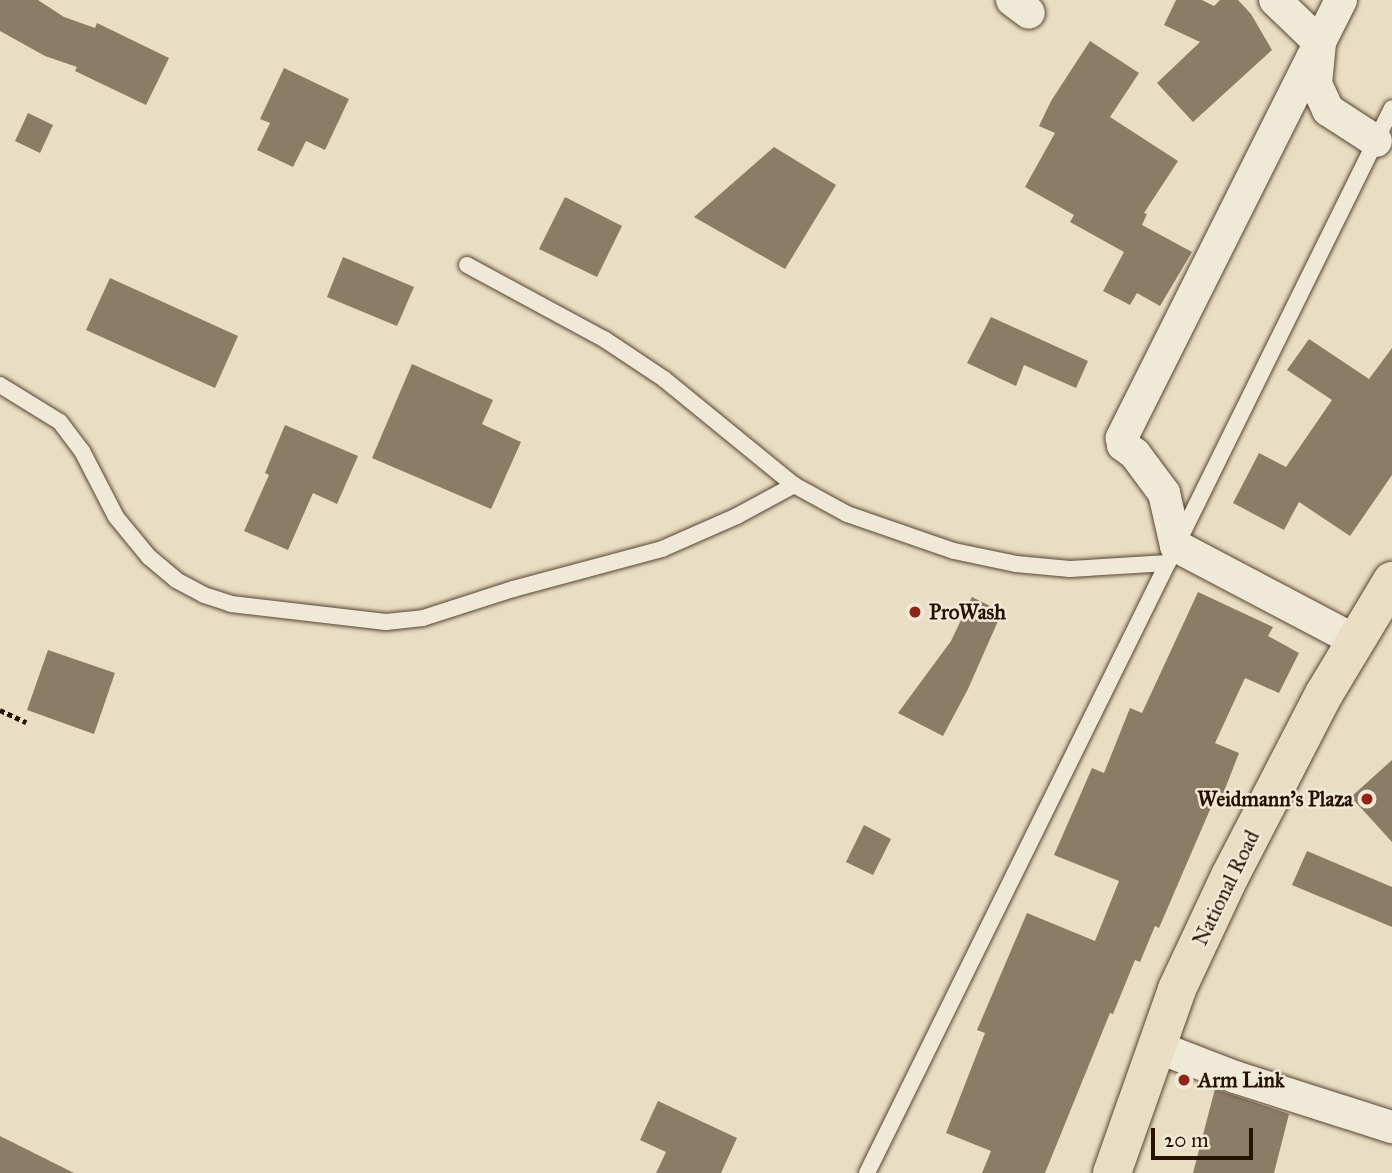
<!DOCTYPE html>
<style>
body{margin:0}
#map{position:relative;width:1392px;height:1173px;overflow:hidden;background:#e9ddc3;font-family:"IM FELL Great Primer",serif}
div>[style]{position:absolute}
.building>*{inset:0;background:#8b7c66}
.path>*{height:4.5px;margin-top:-2.25px;transform-origin:0;background:repeating-linear-gradient(90deg,#261201 0 5px,transparent 0 8.5px)}
.roads{filter:drop-shadow(0 0 2px #574532) drop-shadow(0 0 2px #574532)}
.service>*{height:16px;margin:-8px;padding:0 8px;transform-origin:8px;border-radius:8px;background:#f1e9d8}
.minor>*{height:32px;margin:-16px;padding:0 16px;transform-origin:16px;border-radius:16px;background:#f1e9d8}
.trunk>*{height:38px;margin:-19px;padding:0 19px;transform-origin:19px;border-radius:19px;background:#e9ddc3}
.dots>*{width:19px;height:19px;translate:-50% -50%;box-sizing:border-box;border:4px solid #f1e9d8;border-radius:50%}
span{translate:-50% -50%;white-space:nowrap;text-align:center;line-height:1.15;-webkit-text-stroke:5px #f1e9d8;paint-order:stroke}
.poi-label{font-size:21px;color:#261201;font-weight:700}
.left{translate:0 -50%;text-align:left}
.right{translate:-100% -50%;text-align:right}
.street-label{font-size:21px;color:#261201}
.scale{position:absolute;left:1151px;top:1128px;width:102px;height:32px;box-sizing:border-box;border:4px solid #261201;border-top:0;padding-left:9px;font-size:21px;line-height:24px;white-space:nowrap;color:#261201;-webkit-text-stroke:5px #f1e9d8;paint-order:stroke}
</style>
<div id="map">
<div class="building">
<i style="clip-path:polygon(0 0,38px 0,64px 17px,95px 28px,97px 23px,169px 58px,146px 105px,75px 71px,77px 67px,45px 56px,0 31px)"></i>
<i style="clip-path:polygon(1176px 0,1202px 0,1214px 6px,1220px 0,1238px 0,1251px 14px,1272px 50px,1193px 122px,1157px 83px,1200px 42px,1164px 25px)"></i>
<i style="clip-path:polygon(1090px 41px,1139px 73px,1110px 117px,1178px 161px,1144px 213px,1147px 214px,1142px 225px,1192px 252px,1160px 306px,1137px 293px,1130px 305px,1103px 291px,1124px 252px,1070px 222px,1074px 215px,1025px 187px,1055px 133px,1039px 126px,1051px 101px)"></i>
<i style="clip-path:polygon(284px 68px,349px 99px,325px 150px,306px 141px,293px 167px,257px 150px,270px 123px,260px 119px)"></i>
<i style="clip-path:polygon(28px 113px,53px 125px,40px 153px,15px 141px)"></i>
<i style="clip-path:polygon(774px 147px,836px 185px,785px 269px,694px 217px)"></i>
<i style="clip-path:polygon(565px 197px,622px 226px,597px 277px,539px 249px)"></i>
<i style="clip-path:polygon(343px 257px,414px 287px,397px 326px,327px 297px)"></i>
<i style="clip-path:polygon(110px 278px,238px 336px,215px 388px,86px 330px)"></i>
<i style="clip-path:polygon(991px 317px,1088px 361px,1076px 388px,1024px 365px,1016px 386px,967px 363px)"></i>
<i style="clip-path:polygon(1309px 339px,1369px 379px,1392px 348px,1392px 475px,1350px 536px,1299px 502px,1284px 530px,1233px 503px,1259px 453px,1286px 467px,1332px 400px,1287px 370px)"></i>
<i style="clip-path:polygon(412px 364px,493px 400px,482px 424px,521px 442px,491px 509px,372px 458px)"></i>
<i style="clip-path:polygon(285px 425px,358px 456px,337px 504px,313px 493px,288px 550px,244px 531px,269px 475px,265px 473px)"></i>
<i style="clip-path:polygon(1198px 592px,1273px 627px,1268px 636px,1299px 653px,1279px 693px,1245px 678px,1215px 743px,1239px 753px,1223px 794px,1218px 791px,1159px 928px,1155px 926px,1140px 962px,1135px 960px,1113px 1014px,1110px 1013px,1045px 1173px,982px 1173px,991px 1151px,946px 1133px,985px 1033px,977px 1030px,1027px 913px,1095px 941px,1119px 881px,1054px 855px,1092px 768px,1104px 773px,1130px 708px,1142px 713px)"></i>
<i style="clip-path:polygon(972px 597px,1002px 612px,968px 689px,943px 736px,898px 713px,951px 641px)"></i>
<i style="clip-path:polygon(48px 650px,115px 673px,94px 734px,27px 710px)"></i>
<i style="clip-path:polygon(1392px 760px,1392px 842px,1351px 797px)"></i>
<i style="clip-path:polygon(864px 825px,891px 839px,873px 875px,846px 862px)"></i>
<i style="clip-path:polygon(1307px 851px,1392px 887px,1392px 927px,1292px 885px)"></i>
<i style="clip-path:polygon(1215px 1089px,1289px 1114px,1274px 1173px,1193px 1173px)"></i>
<i style="clip-path:polygon(658px 1101px,737px 1138px,721px 1173px,656px 1173px,666px 1152px,640px 1140px)"></i>
<i style="clip-path:polygon(0 1136px,74px 1173px,0 1173px)"></i>
</div>
<div class="path">
<i style="left:0;top:710px;width:29px;rotate:25deg"></i>
</div>
<div class="roads">
<div class="service">
<i style="left:467px;top:265px;width:156px;rotate:28.4deg"></i>
<i style="left:604px;top:339px;width:72px;rotate:33.7deg"></i>
<i style="left:664px;top:379px;width:168px;rotate:39.2deg"></i>
<i style="left:794px;top:485px;width:60px;rotate:28.7deg"></i>
<i style="left:847px;top:514px;width:113px;rotate:19.1deg"></i>
<i style="left:954px;top:551px;width:63px;rotate:11.8deg"></i>
<i style="left:1016px;top:564px;width:54px;rotate:5.3deg"></i>
<i style="left:1070px;top:569px;width:98px;rotate:-3.5deg"></i>
<i style="left:0;top:385px;width:70px;rotate:31.7deg"></i>
<i style="left:60px;top:422px;width:36px;rotate:53deg"></i>
<i style="left:82px;top:451px;width:74px;rotate:62.7deg"></i>
<i style="left:116px;top:517px;width:52px;rotate:50.5deg"></i>
<i style="left:149px;top:557px;width:35px;rotate:40deg"></i>
<i style="left:176px;top:580px;width:32px;rotate:28deg"></i>
<i style="left:204px;top:595px;width:28px;rotate:18deg"></i>
<i style="left:231px;top:604px;width:156px;rotate:6.6deg"></i>
<i style="left:386px;top:622px;width:37px;rotate:-6deg"></i>
<i style="left:423px;top:618px;width:95px;rotate:-17.9deg"></i>
<i style="left:513px;top:589px;width:154px;rotate:-15deg"></i>
<i style="left:662px;top:549px;width:82px;rotate:-23.7deg"></i>
<i style="left:737px;top:516px;width:65px;rotate:-28.5deg"></i>
<i style="left:867px;top:1173px;width:1187px;rotate:-63.76deg"></i>
</div>
<div class="minor">
<i style="left:1012px;top:0;width:21px;rotate:37deg"></i>
<i style="left:1275px;top:0;width:62px;rotate:43.7deg"></i>
<i style="left:1320px;top:43px;width:41px;rotate:95.6deg"></i>
<i style="left:1316px;top:84px;width:29px;rotate:65deg"></i>
<i style="left:1328px;top:110px;width:57px;rotate:32.9deg"></i>
<i style="left:1341px;top:0;width:490px;rotate:116.6deg"></i>
<i style="left:1122px;top:438px;width:7px;rotate:82deg"></i>
<i style="left:1123px;top:445px;width:15px;rotate:37deg"></i>
<i style="left:1135px;top:454px;width:49px;rotate:53.4deg"></i>
<i style="left:1164px;top:493px;width:54px;rotate:77.2deg"></i>
<i style="left:1176px;top:546px;width:204px;rotate:27.8deg"></i>
<i style="left:1157px;top:1047px;width:84px;rotate:21deg"></i>
<i style="left:1235px;top:1077px;width:165px;rotate:17.7deg"></i>
</div>
<div class="trunk">
<i style="left:1112px;top:1173px;width:195px;rotate:-70.5deg"></i>
<i style="left:1177px;top:989px;width:125px;rotate:-64.9deg"></i>
<i style="left:1230px;top:876px;width:205px;rotate:-62.7deg"></i>
<i style="left:1324px;top:694px;width:132px;rotate:-59deg"></i>
</div>
</div>
<div class="dots">
<i style="left:915px;top:612px;background:#8f2418"></i>
<i style="left:1367px;top:799px;background:#8f2418"></i>
<i style="left:1184px;top:1080px;background:#8f2418"></i>
</div>
<div class="poi-label">
<span class="left" style="left:929px;top:612px">ProWash</span>
<span class="right" style="left:1353px;top:799px">Weidmann's Plaza</span>
<span class="left" style="left:1198px;top:1080px">Arm Link</span>
</div>
<div class="street-label">
<span style="left:1226px;top:888px;rotate:-64deg">National Road</span>
</div>
<div class="scale">20 m</div>
</div>
